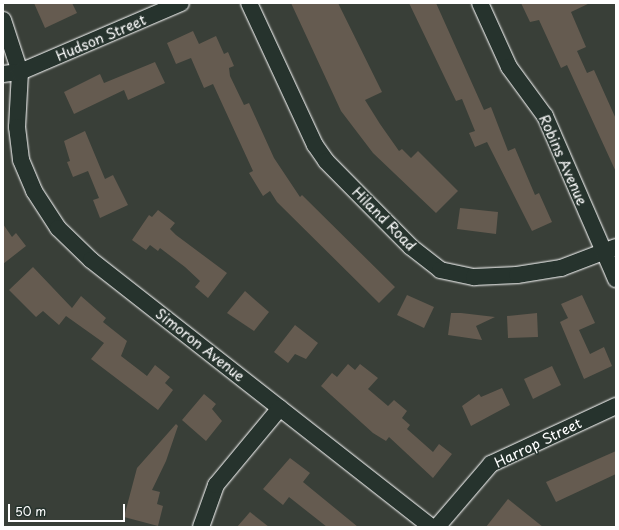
<!DOCTYPE html>
<style>
body{margin:0}
#map{position:relative;width:619px;height:530px;overflow:hidden;background:#393f38;font-family:"Playpen Sans",sans-serif}
div>[style]{position:absolute}
.building>*{inset:0;background:#655b50}
.roads{filter:drop-shadow(0 0 1px #fff) drop-shadow(0 0 1px #fff)}
.minor>*{height:16px;margin:-8px;padding:0 8px;transform-origin:8px;border-radius:8px;background:#26332d}
span{translate:-50% -50%;white-space:nowrap;text-align:center;line-height:1.15;-webkit-text-stroke:3px #26332d;paint-order:stroke}
.street-label{font-size:14px;color:#fff}
.frame{position:absolute;inset:0;border:4px solid #fff;pointer-events:none}
.scale{position:absolute;left:8px;top:504px;width:117px;height:18px;box-sizing:border-box;border:2px solid #fff;border-top:0;padding-left:5px;font-size:12px;line-height:14px;white-space:nowrap;color:#fff;-webkit-text-stroke:3px #26332d;paint-order:stroke}
</style>
<div id="map">
<div class="building">
<i style="clip-path:polygon(34px 3px,72px 3px,77px 13px,45px 28px)"></i>
<i style="clip-path:polygon(291px 3px,338px 3px,382px 92px,365px 100px,380px 124px,399px 151px,402px 149px,411px 158px,418px 151px,458px 191px,436px 213px,373px 153px,341px 111px)"></i>
<i style="clip-path:polygon(409px 3px,436px 3px,484px 110px,491px 107px,508px 151px,515px 148px,535px 195px,539px 193px,552px 222px,532px 231px,487px 142px,475px 147px,469px 133px,475px 131px,462px 99px,456px 101px)"></i>
<i style="clip-path:polygon(521px 3px,590px 3px,571px 12px,586px 47px,577px 51px,587px 73px,594px 70px,616px 119px,616px 172px,567px 65px,561px 68px,539px 20px,530px 22px)"></i>
<i style="clip-path:polygon(193px 31px,199px 44px,216px 36px,224px 54px,228px 52px,234px 66px,229px 68px,230px 76px,244px 105px,249px 103px,274px 158px,300px 197px,302px 195px,395px 287px,379px 303px,277px 202px,270px 191px,263px 196px,249px 173px,253px 171px,213px 84px,204px 88px,191px 58px,176px 64px,167px 43px)"></i>
<i style="clip-path:polygon(155px 62px,165px 83px,128px 100px,124px 90px,74px 114px,64px 92px,100px 74px,104px 83px)"></i>
<i style="clip-path:polygon(85px 131px,105px 179px,113px 175px,128px 205px,100px 218px,93px 200px,99px 198px,88px 171px,73px 177px,67px 162px,70px 161px,64px 141px)"></i>
<i style="clip-path:polygon(460px 208px,498px 212px,496px 234px,457px 229px)"></i>
<i style="clip-path:polygon(158px 210px,175px 223px,170px 229px,176px 235px,227px 273px,208px 298px,195px 287px,200px 281px,185px 267px,160px 248px,158px 251px,150px 245px,146px 250px,132px 240px,149px 215px,152px 217px)"></i>
<i style="clip-path:polygon(3px 224px,12px 237px,16px 233px,26px 246px,3px 264px)"></i>
<i style="clip-path:polygon(33px 267px,72px 308px,81px 296px,106px 318px,103px 322px,127px 341px,121px 356px,147px 376px,155px 365px,170px 377px,165px 383px,173px 390px,158px 410px,91px 359px,104px 343px,66px 316px,59px 325px,43px 311px,36px 317px,9px 290px)"></i>
<i style="clip-path:polygon(245px 291px,269px 312px,254px 331px,227px 313px)"></i>
<i style="clip-path:polygon(407px 295px,434px 307px,424px 328px,397px 315px)"></i>
<i style="clip-path:polygon(582px 295px,595px 323px,579px 330px,590px 354px,604px 347px,612px 366px,584px 379px,560px 322px,568px 318px,561px 304px)"></i>
<i style="clip-path:polygon(451px 313px,461px 313px,495px 317px,476px 326px,482px 340px,448px 335px)"></i>
<i style="clip-path:polygon(537px 313px,538px 337px,508px 338px,507px 316px)"></i>
<i style="clip-path:polygon(295px 325px,318px 343px,306px 359px,295px 354px,288px 363px,274px 352px)"></i>
<i style="clip-path:polygon(348px 364px,355px 370px,360px 364px,378px 378px,368px 389px,388px 406px,394px 400px,407px 411px,402px 418px,410px 425px,407px 429px,433px 452px,439px 444px,452px 454px,433px 478px,389px 437px,386px 441px,373px 433px,321px 386px,332px 373px,337px 377px)"></i>
<i style="clip-path:polygon(552px 366px,561px 385px,533px 399px,524px 379px)"></i>
<i style="clip-path:polygon(502px 388px,510px 405px,471px 426px,462px 406px,479px 394px,481px 397px)"></i>
<i style="clip-path:polygon(204px 394px,216px 404px,212px 409px,222px 421px,206px 441px,182px 420px)"></i>
<i style="clip-path:polygon(176px 424px,178px 426px,166px 461px,152px 490px,160px 492px,157px 504px,163px 506px,158px 526px,124px 517px,137px 468px)"></i>
<i style="clip-path:polygon(616px 451px,616px 474px,556px 502px,546px 482px)"></i>
<i style="clip-path:polygon(290px 458px,310px 473px,303px 482px,358px 527px,327px 527px,289px 497px,283px 505px,263px 489px)"></i>
<i style="clip-path:polygon(508px 499px,543px 527px,486px 527px)"></i>
<i style="clip-path:polygon(250px 512px,269px 527px,237px 527px)"></i>
</div>
<div class="roads">
<div class="minor">
<i style="left:249px;top:3px;width:157px;rotate:65.1deg"></i>
<i style="left:315px;top:145px;width:19px;rotate:55deg"></i>
<i style="left:326px;top:161px;width:121px;rotate:45.3deg"></i>
<i style="left:411px;top:247px;width:37px;rotate:38deg"></i>
<i style="left:440px;top:270px;width:35px;rotate:12deg"></i>
<i style="left:474px;top:277px;width:43px;rotate:-2.7deg"></i>
<i style="left:517px;top:275px;width:45px;rotate:-9deg"></i>
<i style="left:561px;top:268px;width:59px;rotate:-20.9deg"></i>
<i style="left:480px;top:3px;width:70px;rotate:65.6deg"></i>
<i style="left:509px;top:67px;width:61px;rotate:53.7deg"></i>
<i style="left:545px;top:116px;width:178px;rotate:66.5deg"></i>
<i style="left:3px;top:20px;width:55px;rotate:71.9deg"></i>
<i style="left:20px;top:72px;width:55px;rotate:93.1deg"></i>
<i style="left:17px;top:127px;width:33px;rotate:83deg"></i>
<i style="left:21px;top:160px;width:34px;rotate:67deg"></i>
<i style="left:34px;top:191px;width:44px;rotate:57deg"></i>
<i style="left:58px;top:228px;width:46px;rotate:44.1deg"></i>
<i style="left:91px;top:260px;width:433px;rotate:38.1deg"></i>
<i style="left:3px;top:74px;width:17px;rotate:-7deg"></i>
<i style="left:20px;top:72px;width:175px;rotate:-23.2deg"></i>
<i style="left:201px;top:527px;width:45px;rotate:-70.3deg"></i>
<i style="left:216px;top:485px;width:100px;rotate:-50.3deg"></i>
<i style="left:437px;top:527px;width:83px;rotate:-49.4deg"></i>
<i style="left:491px;top:464px;width:138px;rotate:-24.9deg"></i>
</div>
</div>
<div class="street-label">
<span style="left:101px;top:38px;rotate:-23deg">Hudson Street</span>
<span style="left:563px;top:160px;rotate:66deg">Robins Avenue</span>
<span style="left:384px;top:219px;rotate:45deg">Hiland Road</span>
<span style="left:200px;top:345px;rotate:38deg">Simoron Avenue</span>
<span style="left:538px;top:443px;rotate:-26deg">Harrop Street</span>
</div>
<div class="frame"></div>
<div class="scale">50 m</div>
</div>
